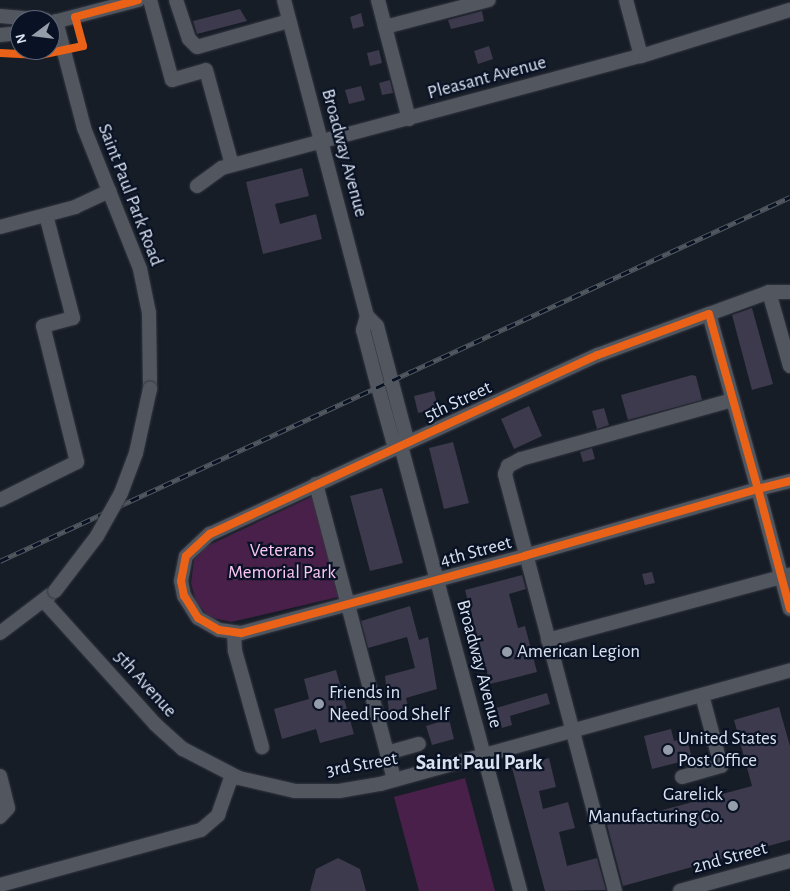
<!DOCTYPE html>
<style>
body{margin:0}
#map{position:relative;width:790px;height:891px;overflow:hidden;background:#171d27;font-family:"Alegreya Sans",sans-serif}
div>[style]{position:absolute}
.green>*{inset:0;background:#492049}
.building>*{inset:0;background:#3c3a4c}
.roads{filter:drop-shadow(0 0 1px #343741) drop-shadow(0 0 1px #343741)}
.minor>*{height:14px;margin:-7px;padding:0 7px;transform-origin:7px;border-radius:7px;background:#52575f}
.rail>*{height:5px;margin-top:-2.5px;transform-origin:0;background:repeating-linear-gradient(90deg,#081224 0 9px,#52585f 0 18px);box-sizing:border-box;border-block:1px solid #52585f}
.bridges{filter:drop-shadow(0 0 1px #343741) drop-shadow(0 0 1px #343741)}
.minor-bridge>*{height:14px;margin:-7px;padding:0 7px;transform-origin:7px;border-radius:7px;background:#52575f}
.cycleway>*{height:8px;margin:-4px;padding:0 4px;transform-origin:4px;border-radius:4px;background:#ea6118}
.dots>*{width:14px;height:14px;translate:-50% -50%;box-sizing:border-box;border:2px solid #081224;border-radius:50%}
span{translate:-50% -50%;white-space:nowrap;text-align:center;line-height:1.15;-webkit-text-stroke:4.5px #081224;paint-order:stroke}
.street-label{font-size:19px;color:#dae2f0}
.park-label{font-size:19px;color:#fbc6f5}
.poi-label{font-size:19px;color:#dae2f0}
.left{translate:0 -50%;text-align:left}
.right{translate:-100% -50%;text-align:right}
.quarter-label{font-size:21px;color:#dae2f0;font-weight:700}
.north{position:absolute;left:10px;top:10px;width:50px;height:50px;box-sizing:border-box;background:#081224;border:1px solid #5c6576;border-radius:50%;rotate:255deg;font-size:14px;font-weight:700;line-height:20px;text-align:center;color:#dae2f0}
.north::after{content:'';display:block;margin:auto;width:18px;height:22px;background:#969daa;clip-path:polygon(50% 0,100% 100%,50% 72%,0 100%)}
</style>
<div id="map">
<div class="green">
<i style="clip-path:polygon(313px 496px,338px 597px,231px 622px,209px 617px,196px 602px,191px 583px,194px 560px,205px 547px)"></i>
<i style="clip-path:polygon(465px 778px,495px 891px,419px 891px,394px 797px)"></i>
</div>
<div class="building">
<i style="clip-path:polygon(240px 9px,247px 21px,197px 34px,193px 21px)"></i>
<i style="clip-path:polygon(482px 11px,484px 21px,451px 29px,448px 20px)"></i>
<i style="clip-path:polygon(361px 13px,364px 26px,353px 29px,350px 17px)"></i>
<i style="clip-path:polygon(489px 46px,493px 59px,478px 64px,474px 51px)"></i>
<i style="clip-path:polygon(379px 50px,382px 63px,370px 66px,367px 53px)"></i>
<i style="clip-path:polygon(390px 80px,393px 93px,382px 95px,379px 83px)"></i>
<i style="clip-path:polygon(361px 86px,365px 100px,349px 104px,345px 90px)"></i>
<i style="clip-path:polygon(302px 168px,309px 196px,275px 204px,280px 224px,316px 214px,322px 239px,263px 254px,246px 182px)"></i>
<i style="clip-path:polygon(752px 308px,773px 384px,752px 390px,732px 315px)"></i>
<i style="clip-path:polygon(692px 375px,696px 376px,702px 400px,628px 420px,621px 395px)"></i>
<i style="clip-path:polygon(434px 391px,438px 408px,418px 413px,414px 396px)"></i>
<i style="clip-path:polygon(529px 406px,542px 436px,514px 449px,501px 419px)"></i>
<i style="clip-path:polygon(604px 408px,609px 425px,597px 429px,592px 411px)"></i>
<i style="clip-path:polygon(453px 442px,469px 503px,444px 509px,429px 448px)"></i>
<i style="clip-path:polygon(592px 448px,595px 459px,583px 462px,580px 452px)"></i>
<i style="clip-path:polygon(382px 488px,403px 563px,370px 571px,350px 496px)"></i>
<i style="clip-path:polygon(652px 572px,655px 583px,645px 585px,642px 574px)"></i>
<i style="clip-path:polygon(522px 575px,526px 589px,509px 594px,518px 628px,525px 626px,537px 672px,490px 684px,465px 590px)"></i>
<i style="clip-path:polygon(410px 606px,419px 640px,428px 637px,437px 689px,406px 698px,408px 707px,389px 712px,385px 676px,415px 668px,407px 637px,368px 648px,361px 621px)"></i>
<i style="clip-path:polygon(336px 670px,354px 734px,320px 743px,316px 729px,282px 739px,274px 709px,309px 699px,304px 679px)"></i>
<i style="clip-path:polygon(547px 693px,550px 704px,510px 716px,512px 725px,502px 728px,496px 708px)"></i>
<i style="clip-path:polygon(779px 707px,790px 746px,790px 840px,623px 886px,607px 825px,752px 786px,734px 720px)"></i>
<i style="clip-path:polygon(449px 719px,454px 739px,432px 745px,426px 726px)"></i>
<i style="clip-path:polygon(671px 729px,674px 741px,687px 738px,692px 759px,652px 769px,644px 736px)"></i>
<i style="clip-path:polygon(549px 758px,556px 787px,539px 791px,543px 809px,568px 802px,575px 828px,559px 832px,567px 866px,597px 858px,606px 890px,545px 891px,512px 768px)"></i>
<i style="clip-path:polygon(338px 858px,360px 869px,366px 891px,310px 891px,316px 869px)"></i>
</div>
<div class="roads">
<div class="minor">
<i style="left:150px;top:0;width:83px;rotate:74.6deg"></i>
<i style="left:172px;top:80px;width:35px;rotate:-16deg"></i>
<i style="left:206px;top:70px;width:98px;rotate:74.7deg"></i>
<i style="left:176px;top:0;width:41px;rotate:71.6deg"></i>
<i style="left:189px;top:39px;width:11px;rotate:45deg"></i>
<i style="left:197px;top:47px;width:96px;rotate:-15.8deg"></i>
<i style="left:284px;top:0;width:327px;rotate:75.3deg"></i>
<i style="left:367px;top:316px;width:15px;rotate:106deg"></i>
<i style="left:363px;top:330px;width:59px;rotate:75.3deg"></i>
<i style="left:378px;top:387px;width:56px;rotate:74.5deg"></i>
<i style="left:393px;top:441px;width:9px;rotate:32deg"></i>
<i style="left:378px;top:0;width:123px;rotate:75.4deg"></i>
<i style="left:626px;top:0;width:58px;rotate:75deg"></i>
<i style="left:0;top:16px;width:46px;rotate:5deg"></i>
<i style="left:56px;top:21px;width:111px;rotate:75.3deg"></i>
<i style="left:84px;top:128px;width:152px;rotate:68.3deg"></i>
<i style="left:140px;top:269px;width:45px;rotate:78.4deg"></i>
<i style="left:149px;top:313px;width:76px;rotate:89.2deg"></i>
<i style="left:50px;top:23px;width:91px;rotate:-14.6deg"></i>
<i style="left:385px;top:27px;width:107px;rotate:-14.6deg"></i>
<i style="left:0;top:35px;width:20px;rotate:-6deg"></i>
<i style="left:197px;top:186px;width:31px;rotate:-36deg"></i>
<i style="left:222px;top:168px;width:434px;rotate:-15deg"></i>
<i style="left:641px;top:56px;width:156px;rotate:-17.2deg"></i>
<i style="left:0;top:227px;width:78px;rotate:-14.9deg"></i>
<i style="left:75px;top:207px;width:38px;rotate:-25deg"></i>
<i style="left:769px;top:292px;width:21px"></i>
<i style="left:709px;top:314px;width:64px;rotate:-20.1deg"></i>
<i style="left:769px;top:292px;width:77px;rotate:74.2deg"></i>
<i style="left:367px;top:316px;width:14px;rotate:45deg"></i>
<i style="left:377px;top:326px;width:114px;rotate:75.2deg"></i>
<i style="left:406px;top:436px;width:11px;rotate:117deg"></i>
<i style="left:401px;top:446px;width:461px;rotate:75deg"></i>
<i style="left:790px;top:481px;width:33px;rotate:166deg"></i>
<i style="left:758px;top:489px;width:242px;rotate:164deg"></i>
<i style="left:525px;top:556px;width:294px;rotate:164.8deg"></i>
<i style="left:241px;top:633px;width:22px;rotate:-172deg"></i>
<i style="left:219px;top:630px;width:24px;rotate:-150deg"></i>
<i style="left:198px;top:618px;width:26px;rotate:-122deg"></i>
<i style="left:184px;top:596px;width:15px;rotate:-101deg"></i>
<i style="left:181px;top:581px;width:25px;rotate:-79deg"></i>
<i style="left:186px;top:556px;width:33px;rotate:-43deg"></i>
<i style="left:210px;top:534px;width:427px;rotate:-24.8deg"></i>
<i style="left:598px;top:355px;width:118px;rotate:-20.3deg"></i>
<i style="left:709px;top:314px;width:182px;rotate:74.4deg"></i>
<i style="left:758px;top:489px;width:124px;rotate:75.1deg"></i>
<i style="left:316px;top:484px;width:306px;rotate:75.2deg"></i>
<i style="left:0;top:500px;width:86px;rotate:-26.3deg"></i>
<i style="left:77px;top:462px;width:140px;rotate:-104deg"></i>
<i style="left:43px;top:326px;width:31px;rotate:-15deg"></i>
<i style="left:73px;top:318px;width:106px;rotate:-104.7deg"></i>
<i style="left:44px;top:601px;width:166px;rotate:47.9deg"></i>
<i style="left:155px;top:724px;width:38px;rotate:42deg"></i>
<i style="left:183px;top:749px;width:63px;rotate:27.4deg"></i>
<i style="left:239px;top:778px;width:57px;rotate:13.1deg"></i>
<i style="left:295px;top:791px;width:44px"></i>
<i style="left:339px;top:791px;width:42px;rotate:-9.7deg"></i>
<i style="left:380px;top:784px;width:426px;rotate:-15.5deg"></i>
<i style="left:0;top:633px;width:63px;rotate:-37.2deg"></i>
<i style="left:234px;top:633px;width:18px;rotate:87deg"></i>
<i style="left:235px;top:651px;width:100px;rotate:74.3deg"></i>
<i style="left:548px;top:640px;width:250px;rotate:-15.1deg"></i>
<i style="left:387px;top:753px;width:33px;rotate:-16deg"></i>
<i style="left:0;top:776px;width:33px;rotate:76deg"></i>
<i style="left:8px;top:808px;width:12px;rotate:132deg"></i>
<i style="left:682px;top:777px;width:41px;rotate:-15.8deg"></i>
<i style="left:721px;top:766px;width:73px;rotate:-105deg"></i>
<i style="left:0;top:885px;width:208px;rotate:-15.3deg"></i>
<i style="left:201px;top:830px;width:23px;rotate:-41deg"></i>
<i style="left:218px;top:815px;width:42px;rotate:-70.7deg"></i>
<i style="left:615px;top:891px;width:431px;rotate:-104.8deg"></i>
<i style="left:505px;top:474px;width:9px;rotate:-69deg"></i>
<i style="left:508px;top:466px;width:15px;rotate:-28deg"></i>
<i style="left:521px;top:459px;width:220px;rotate:-15.6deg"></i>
<i style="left:680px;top:891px;width:114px;rotate:-15.3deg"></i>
</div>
</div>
<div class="rail">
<i style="left:0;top:561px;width:870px;rotate:-24.74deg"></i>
</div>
<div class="bridges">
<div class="minor-bridge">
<i style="left:55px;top:591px;width:69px;rotate:-52.6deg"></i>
<i style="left:97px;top:536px;width:49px;rotate:-60.8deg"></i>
<i style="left:121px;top:493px;width:43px;rotate:-69.4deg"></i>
<i style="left:136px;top:453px;width:66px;rotate:-77.7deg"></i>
</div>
</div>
<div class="cycleway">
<i style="left:0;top:53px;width:40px;rotate:2.9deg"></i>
<i style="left:40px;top:55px;width:44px;rotate:-11.8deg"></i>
<i style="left:83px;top:46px;width:30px;rotate:-105deg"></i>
<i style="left:75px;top:17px;width:65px;rotate:-15.1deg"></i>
<i style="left:790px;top:481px;width:33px;rotate:166deg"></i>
<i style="left:758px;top:489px;width:242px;rotate:164deg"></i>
<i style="left:525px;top:556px;width:294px;rotate:164.8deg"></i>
<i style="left:241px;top:633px;width:22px;rotate:-172deg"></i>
<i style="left:219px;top:630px;width:24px;rotate:-150deg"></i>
<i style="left:198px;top:618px;width:26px;rotate:-122deg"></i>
<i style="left:184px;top:596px;width:15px;rotate:-101deg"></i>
<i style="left:181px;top:581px;width:25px;rotate:-79deg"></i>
<i style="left:186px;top:556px;width:33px;rotate:-43deg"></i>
<i style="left:210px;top:534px;width:427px;rotate:-24.8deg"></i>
<i style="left:598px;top:355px;width:118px;rotate:-20.3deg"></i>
<i style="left:709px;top:314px;width:182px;rotate:74.4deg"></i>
<i style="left:758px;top:489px;width:124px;rotate:75.1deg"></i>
</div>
<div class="dots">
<i style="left:507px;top:652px;background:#969daa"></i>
<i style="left:319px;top:704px;background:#969daa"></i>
<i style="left:668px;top:750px;background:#969daa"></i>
<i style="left:733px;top:806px;background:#969daa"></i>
</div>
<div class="street-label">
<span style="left:487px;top:78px;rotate:-15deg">Pleasant Avenue</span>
<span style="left:344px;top:153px;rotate:75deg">Broadway Avenue</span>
<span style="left:130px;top:195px;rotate:69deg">Saint Paul Park Road</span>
<span style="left:458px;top:402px;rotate:-25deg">5th Street</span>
<span style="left:476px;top:552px;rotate:-15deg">4th Street</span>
<span style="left:479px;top:664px;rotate:75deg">Broadway Avenue</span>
<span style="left:145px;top:684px;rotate:48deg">5th Avenue</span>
<span style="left:362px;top:765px;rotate:-10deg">3rd Street</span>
<span style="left:730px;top:858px;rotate:-15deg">2nd Street</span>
</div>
<div class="park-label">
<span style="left:282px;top:562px">Veterans<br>Memorial Park</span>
</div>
<div class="poi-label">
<span class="left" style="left:517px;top:652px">American Legion</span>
<span class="left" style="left:329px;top:704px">Friends in<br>Need Food Shelf</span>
<span class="left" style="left:678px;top:750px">United States<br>Post Office</span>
<span class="right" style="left:723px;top:806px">Garelick<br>Manufacturing Co.</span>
</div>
<div class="quarter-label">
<span style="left:479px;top:763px">Saint Paul Park</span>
</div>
<div class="north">N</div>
</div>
